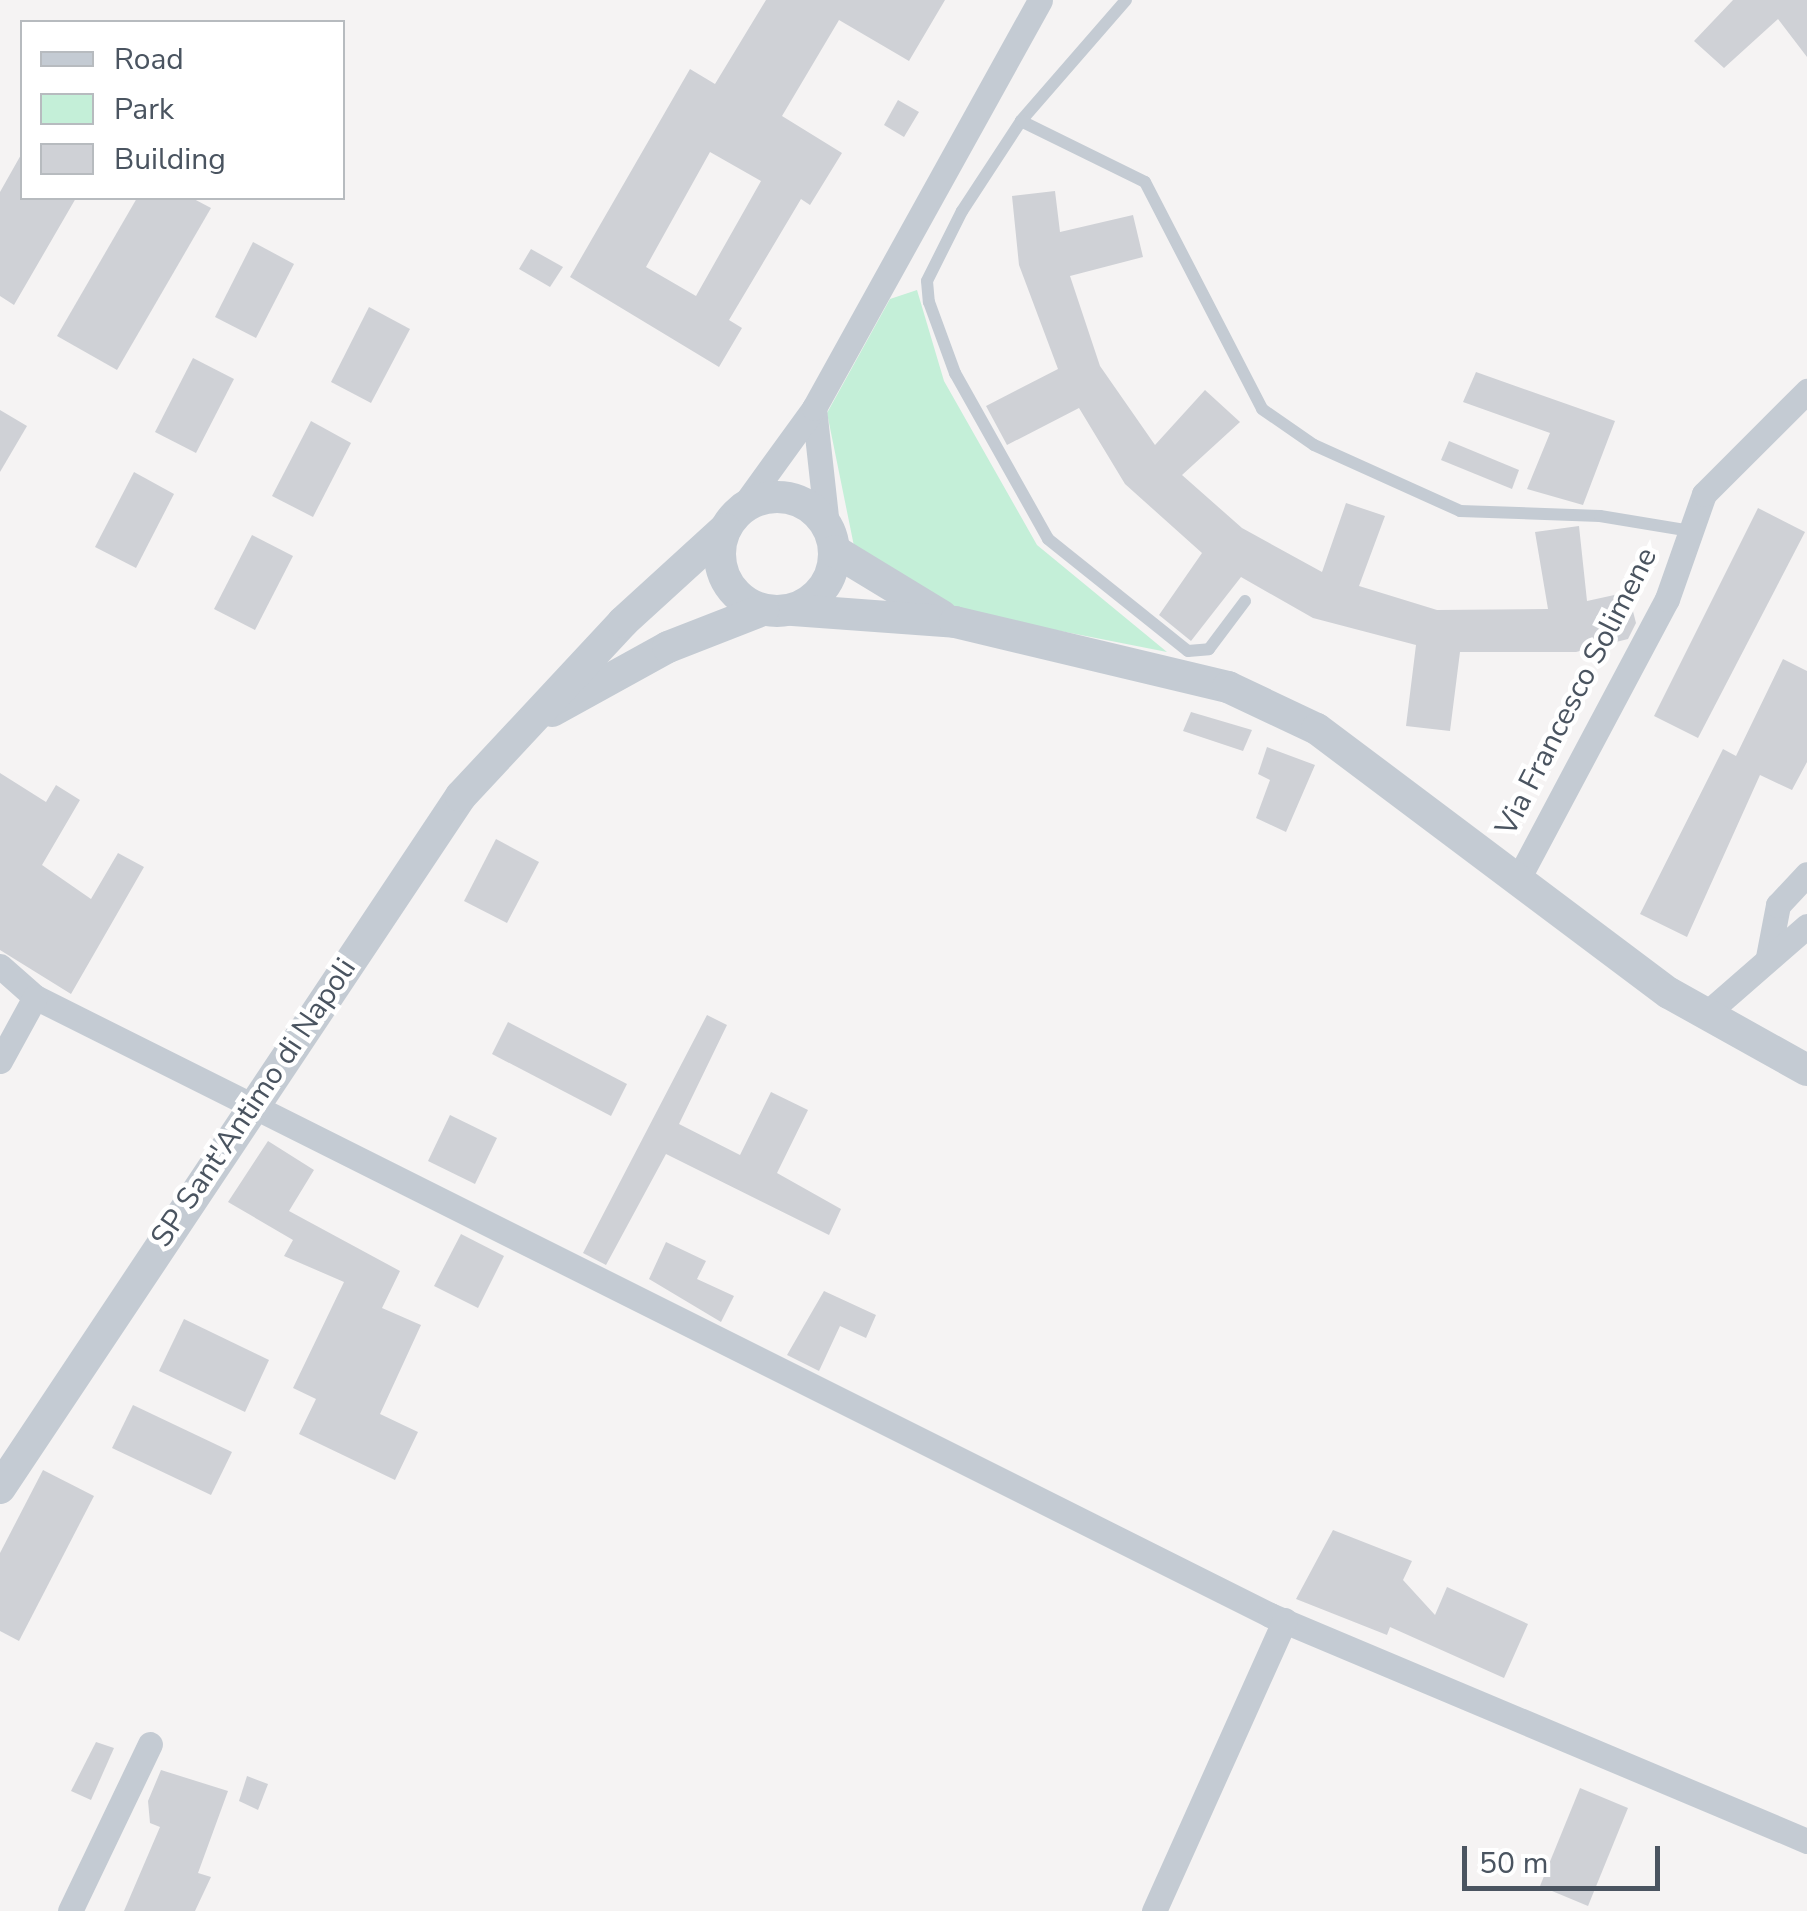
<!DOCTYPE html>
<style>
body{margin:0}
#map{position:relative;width:1807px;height:1911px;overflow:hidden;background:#f5f3f3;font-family:"Nunito Sans",sans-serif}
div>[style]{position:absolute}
.green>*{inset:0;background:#c4efd8}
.building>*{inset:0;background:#cfd1d6}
.service>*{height:12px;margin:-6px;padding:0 6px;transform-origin:6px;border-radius:6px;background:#c4cbd3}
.minor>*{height:25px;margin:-12.5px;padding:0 12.5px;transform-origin:12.5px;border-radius:12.5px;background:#c4cbd3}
.tertiary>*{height:32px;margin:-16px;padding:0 16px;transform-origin:16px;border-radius:16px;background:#c4cbd3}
.tertiary>.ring{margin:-16px;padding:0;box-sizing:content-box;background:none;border:32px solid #c4cbd3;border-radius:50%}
span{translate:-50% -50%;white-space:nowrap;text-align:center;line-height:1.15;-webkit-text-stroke:9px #fff;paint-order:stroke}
.street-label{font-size:30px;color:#4a5460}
.legend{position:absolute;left:20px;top:20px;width:325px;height:180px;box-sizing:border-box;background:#fff;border:2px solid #b7bbbf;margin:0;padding:12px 18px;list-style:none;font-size:30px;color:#4a5460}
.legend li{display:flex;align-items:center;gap:20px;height:50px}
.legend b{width:50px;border:2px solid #b7bbbf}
.scale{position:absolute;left:1462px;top:1846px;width:198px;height:45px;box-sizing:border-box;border:5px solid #4a5460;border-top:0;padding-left:12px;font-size:30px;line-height:35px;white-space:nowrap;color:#4a5460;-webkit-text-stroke:8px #fff;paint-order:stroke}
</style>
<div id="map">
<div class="green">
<i style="clip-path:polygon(917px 290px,944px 381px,1037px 545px,1167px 652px,964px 612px,855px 551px,827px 413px,890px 299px)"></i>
</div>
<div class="building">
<i style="clip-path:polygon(evenodd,766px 0,945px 0,909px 61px,839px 20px,782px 116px,842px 153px,810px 205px,801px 199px,729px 320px,742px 328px,719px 367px,570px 277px,690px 69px,715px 84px,766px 0,710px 152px,761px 181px,696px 296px,646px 267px,710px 152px)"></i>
<i style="clip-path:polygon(1733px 0,1807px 0,1807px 57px,1778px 19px,1724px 68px,1694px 41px)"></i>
<i style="clip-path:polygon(898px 100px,919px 112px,904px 137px,884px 125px)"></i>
<i style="clip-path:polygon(22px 153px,22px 198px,76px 198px,14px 305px,0 296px,0 192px)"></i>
<i style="clip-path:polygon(1055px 191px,1060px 232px,1133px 215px,1143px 257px,1070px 276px,1100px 366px,1155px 445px,1205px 390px,1240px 422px,1182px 475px,1242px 528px,1322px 572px,1346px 503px,1385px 516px,1359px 586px,1437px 610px,1548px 609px,1535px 532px,1579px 526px,1587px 601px,1628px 592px,1636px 623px,1628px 639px,1576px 652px,1460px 652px,1450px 731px,1406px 726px,1416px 645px,1313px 618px,1241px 577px,1191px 641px,1159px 615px,1202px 553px,1125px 484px,1079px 408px,1007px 445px,986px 406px,1058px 369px,1019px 265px,1012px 196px)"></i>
<i style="clip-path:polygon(137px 198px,192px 198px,211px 208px,117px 370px,57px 336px)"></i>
<i style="clip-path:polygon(253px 242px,294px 264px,256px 338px,215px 317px)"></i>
<i style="clip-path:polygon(531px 249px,563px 267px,550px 287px,519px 269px)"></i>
<i style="clip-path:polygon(369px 307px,410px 329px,371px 403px,331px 382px)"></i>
<i style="clip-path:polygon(193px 358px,234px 379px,196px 453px,155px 432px)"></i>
<i style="clip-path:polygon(1476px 372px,1615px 421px,1583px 505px,1527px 489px,1550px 433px,1463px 402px)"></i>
<i style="clip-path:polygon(0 410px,27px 426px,0 472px)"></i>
<i style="clip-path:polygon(311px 421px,351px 443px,313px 517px,272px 496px)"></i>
<i style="clip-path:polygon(1449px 441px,1519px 470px,1512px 489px,1441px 460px)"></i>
<i style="clip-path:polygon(134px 472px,174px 494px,136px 568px,95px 547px)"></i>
<i style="clip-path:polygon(1758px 508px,1805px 532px,1698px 738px,1654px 716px)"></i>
<i style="clip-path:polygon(252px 535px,293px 556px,255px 630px,214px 609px)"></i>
<i style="clip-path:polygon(1783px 659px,1807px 671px,1807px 762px,1792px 790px,1760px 775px,1687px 937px,1640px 914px,1723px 749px,1736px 756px)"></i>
<i style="clip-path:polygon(1191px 712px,1252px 730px,1243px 751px,1183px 731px)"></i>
<i style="clip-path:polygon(1267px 747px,1315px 765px,1286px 832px,1256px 818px,1270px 780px,1258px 774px)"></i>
<i style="clip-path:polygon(0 773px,46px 802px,56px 785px,80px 800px,42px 865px,91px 899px,118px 853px,144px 867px,71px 994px,0 950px)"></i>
<i style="clip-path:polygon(496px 839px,539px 862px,507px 923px,464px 901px)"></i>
<i style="clip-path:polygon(707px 1015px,727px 1025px,679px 1124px,740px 1155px,771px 1092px,808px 1110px,777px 1173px,841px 1209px,829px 1235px,666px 1154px,606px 1265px,583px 1253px)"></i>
<i style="clip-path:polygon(508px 1022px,627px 1084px,611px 1116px,492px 1054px)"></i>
<i style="clip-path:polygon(450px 1115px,497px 1138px,475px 1184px,428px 1161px)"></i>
<i style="clip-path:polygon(268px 1141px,314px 1170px,289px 1211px,400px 1271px,382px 1308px,421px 1325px,380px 1414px,418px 1432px,395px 1480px,299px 1434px,316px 1399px,293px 1388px,344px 1282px,284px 1256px,293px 1240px,228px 1202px)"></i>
<i style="clip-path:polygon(461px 1234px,504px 1256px,478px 1308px,434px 1286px)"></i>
<i style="clip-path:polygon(666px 1242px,706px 1261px,697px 1279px,734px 1296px,721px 1322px,649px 1279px)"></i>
<i style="clip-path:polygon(824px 1291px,876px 1315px,866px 1338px,840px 1326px,819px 1371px,787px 1355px)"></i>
<i style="clip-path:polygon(184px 1319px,269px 1360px,245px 1412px,159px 1371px)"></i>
<i style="clip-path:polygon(133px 1405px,232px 1452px,211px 1495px,112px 1448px)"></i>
<i style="clip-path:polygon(43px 1470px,94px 1496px,19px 1641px,0 1631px,0 1553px)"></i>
<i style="clip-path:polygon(1333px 1530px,1412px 1561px,1403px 1580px,1435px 1615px,1447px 1587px,1528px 1624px,1504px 1678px,1390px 1627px,1387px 1635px,1296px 1599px)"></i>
<i style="clip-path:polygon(96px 1742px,114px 1748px,91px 1800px,71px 1791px)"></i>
<i style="clip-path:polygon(161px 1770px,228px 1791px,198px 1873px,211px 1877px,195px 1911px,124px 1911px,160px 1827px,150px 1823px,148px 1801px)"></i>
<i style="clip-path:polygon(247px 1776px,268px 1784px,258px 1810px,239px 1801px)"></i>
<i style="clip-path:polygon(1580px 1788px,1628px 1808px,1588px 1906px,1540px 1886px)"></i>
</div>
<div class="service">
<i style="left:1126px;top:0;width:160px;rotate:131deg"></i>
<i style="left:1021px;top:121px;width:108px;rotate:123.2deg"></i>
<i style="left:962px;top:211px;width:78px;rotate:116.6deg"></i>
<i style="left:927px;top:281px;width:21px;rotate:85deg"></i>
<i style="left:929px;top:302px;width:76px;rotate:69.9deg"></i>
<i style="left:955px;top:373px;width:190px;rotate:60.7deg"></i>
<i style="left:1048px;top:539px;width:179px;rotate:38.7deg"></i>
<i style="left:1188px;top:651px;width:21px;rotate:-5deg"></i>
<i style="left:1209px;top:649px;width:60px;rotate:-53.1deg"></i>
<i style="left:1021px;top:121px;width:138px;rotate:26.2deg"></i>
<i style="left:1145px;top:182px;width:255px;rotate:62.7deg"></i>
<i style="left:1262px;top:409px;width:63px;rotate:34.7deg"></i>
<i style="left:1314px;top:445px;width:160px;rotate:24.3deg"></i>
<i style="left:1460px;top:511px;width:140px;rotate:2deg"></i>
<i style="left:1600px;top:516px;width:92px;rotate:9.4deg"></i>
</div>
<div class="minor">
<i style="left:814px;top:408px;width:118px;rotate:83.7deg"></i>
<i style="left:741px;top:509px;width:125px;rotate:-54.1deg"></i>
<i style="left:814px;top:408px;width:466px;rotate:-61deg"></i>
<i style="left:1517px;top:881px;width:319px;rotate:-62deg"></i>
<i style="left:1667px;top:599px;width:111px;rotate:-70.6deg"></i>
<i style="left:1704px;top:494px;width:146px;rotate:-45deg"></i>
<i style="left:1768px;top:957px;width:53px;rotate:-79.1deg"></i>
<i style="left:1778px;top:905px;width:42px;rotate:-46.9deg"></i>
<i style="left:0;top:966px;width:47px;rotate:41.5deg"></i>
<i style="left:35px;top:997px;width:1381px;rotate:26.58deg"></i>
<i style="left:1270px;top:1615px;width:583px;rotate:22.82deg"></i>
<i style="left:1706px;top:1014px;width:134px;rotate:-41.1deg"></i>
<i style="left:0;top:1061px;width:73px;rotate:-61.3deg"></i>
<i style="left:70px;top:1911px;width:185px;rotate:-64.4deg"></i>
<i style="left:1154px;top:1911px;width:319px;rotate:-65.8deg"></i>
</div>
<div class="tertiary">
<i class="ring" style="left:720px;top:497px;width:82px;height:82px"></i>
<i style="left:835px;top:551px;width:125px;rotate:31.3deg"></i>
<i style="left:793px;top:610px;width:162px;rotate:4.2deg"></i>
<i style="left:955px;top:622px;width:281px;rotate:13.4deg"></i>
<i style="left:1228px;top:687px;width:98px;rotate:25.3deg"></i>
<i style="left:1317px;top:729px;width:440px;rotate:36.9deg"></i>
<i style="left:1669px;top:993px;width:158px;rotate:29.2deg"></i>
<i style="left:552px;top:711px;width:132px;rotate:-28.9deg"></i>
<i style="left:668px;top:647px;width:102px;rotate:-21.3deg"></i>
<i style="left:0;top:1488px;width:831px;rotate:-56.33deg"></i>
<i style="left:461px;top:796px;width:238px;rotate:-47deg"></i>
<i style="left:623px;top:622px;width:138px;rotate:-42.4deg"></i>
</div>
<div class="street-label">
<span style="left:1577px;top:692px;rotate:-63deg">Via Francesco Solimene</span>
<span style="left:254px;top:1103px;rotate:-56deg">SP Sant'Antimo di Napoli</span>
</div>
<ul class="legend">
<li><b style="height:12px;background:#c4cbd3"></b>Road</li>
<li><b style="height:28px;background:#c4efd8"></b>Park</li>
<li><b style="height:28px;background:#cfd1d6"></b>Building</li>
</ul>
<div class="scale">50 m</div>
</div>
